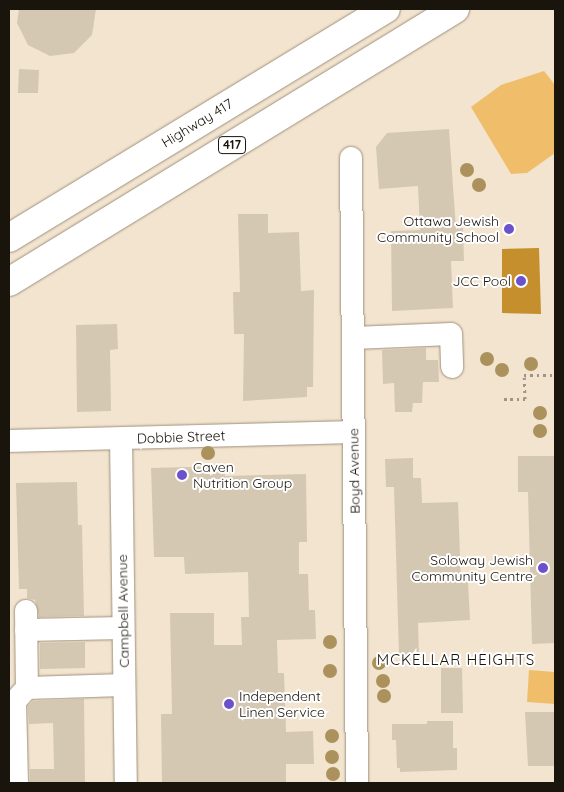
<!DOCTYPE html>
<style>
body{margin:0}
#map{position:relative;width:564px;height:792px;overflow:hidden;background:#f2e4cf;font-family:Quicksand,sans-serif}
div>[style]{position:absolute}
.green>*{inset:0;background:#f0be6a}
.water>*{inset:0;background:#c48f2c}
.building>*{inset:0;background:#d5c8b3}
.path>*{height:3px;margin-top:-1.5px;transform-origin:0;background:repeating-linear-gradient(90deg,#a09585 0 2.5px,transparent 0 6.5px)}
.roads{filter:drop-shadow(0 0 1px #9e917d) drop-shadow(0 0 1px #9e917d)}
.minor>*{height:22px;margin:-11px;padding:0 11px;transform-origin:11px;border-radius:11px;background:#fff}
.highway>*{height:28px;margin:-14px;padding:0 14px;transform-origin:14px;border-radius:14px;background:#fff}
.trees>*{width:14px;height:14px;margin:-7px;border-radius:50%;background:#ab925d}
.dots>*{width:14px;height:14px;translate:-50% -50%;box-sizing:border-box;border:2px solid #fff;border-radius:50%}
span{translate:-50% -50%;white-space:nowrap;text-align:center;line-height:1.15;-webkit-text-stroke:4px #fff;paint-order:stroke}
.shield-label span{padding:1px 4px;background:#fff;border:1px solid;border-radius:4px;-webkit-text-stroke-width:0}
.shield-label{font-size:12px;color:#19150d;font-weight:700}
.street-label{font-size:14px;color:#19150d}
.poi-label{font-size:14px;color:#19150d}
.right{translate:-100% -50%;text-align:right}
.left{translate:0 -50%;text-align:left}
.neighbourhood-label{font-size:15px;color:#19150d;letter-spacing:1px}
.frame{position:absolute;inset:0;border:10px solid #19150d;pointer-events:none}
</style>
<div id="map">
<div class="green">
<i style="clip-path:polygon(544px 71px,555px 85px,555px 153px,527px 173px,511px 174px,471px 107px,501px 85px)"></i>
<i style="clip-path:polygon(529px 670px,555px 672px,555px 704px,527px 702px)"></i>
</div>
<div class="water">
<i style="clip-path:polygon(539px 248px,541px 314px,502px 313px,502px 249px)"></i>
</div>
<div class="building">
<i style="clip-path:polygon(19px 9px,96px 9px,92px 35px,74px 53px,50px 56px,28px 45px,17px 23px)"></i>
<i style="clip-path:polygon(19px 69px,39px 70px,38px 93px,18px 93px)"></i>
<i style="clip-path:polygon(449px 129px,456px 229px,463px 228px,464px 261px,451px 261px,453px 308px,392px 311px,391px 231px,420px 230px,418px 186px,379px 189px,376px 147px,387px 133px)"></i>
<i style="clip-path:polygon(238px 214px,268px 214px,268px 233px,299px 232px,301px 291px,314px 290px,313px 387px,307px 387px,307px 397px,243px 401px,244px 334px,234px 334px,233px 292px,240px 292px)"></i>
<i style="clip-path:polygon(117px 324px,118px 349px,110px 350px,111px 411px,77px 412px,76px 325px)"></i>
<i style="clip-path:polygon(426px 348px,426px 360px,438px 360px,439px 382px,423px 382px,422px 403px,413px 403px,412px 412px,395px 412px,394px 383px,383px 384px,382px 350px)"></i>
<i style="clip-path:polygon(518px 456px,555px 456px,555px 643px,532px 644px,528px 492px,518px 492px)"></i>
<i style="clip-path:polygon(413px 458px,413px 478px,421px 478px,422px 503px,458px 502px,461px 582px,468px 582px,470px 620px,418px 623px,419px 654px,399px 655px,394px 487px,386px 487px,385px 459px)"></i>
<i style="clip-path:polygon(224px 466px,225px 476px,306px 474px,307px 542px,299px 542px,299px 574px,308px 574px,309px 610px,315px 610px,316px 639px,277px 640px,278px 673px,284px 673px,286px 732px,313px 731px,314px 764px,286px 764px,286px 783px,162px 783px,161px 714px,172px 714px,170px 613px,214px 613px,214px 645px,242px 645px,241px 617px,249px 617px,248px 572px,185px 574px,184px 557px,154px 557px,151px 468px)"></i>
<i style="clip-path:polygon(77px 482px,78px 525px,82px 525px,84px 616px,39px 617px,35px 600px,27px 598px,27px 589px,19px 589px,16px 483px)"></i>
<i style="clip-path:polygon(85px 642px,85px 668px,40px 669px,40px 643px)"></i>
<i style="clip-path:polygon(441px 668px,462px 668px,463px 713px,441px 713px)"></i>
<i style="clip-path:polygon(84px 699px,85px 783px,30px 783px,30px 769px,54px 769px,53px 723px,29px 724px,28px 706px,33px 701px)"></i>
<i style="clip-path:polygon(525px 712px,555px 712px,555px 766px,528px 766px)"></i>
<i style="clip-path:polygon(427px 721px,453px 721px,453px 748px,457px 748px,457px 770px,400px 772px,400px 768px,397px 768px,396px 740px,392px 740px,392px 724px,427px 724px)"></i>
</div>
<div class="path">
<i style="left:504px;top:399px;width:21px"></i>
<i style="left:525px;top:399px;width:24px;rotate:-92deg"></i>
<i style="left:524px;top:375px;width:31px"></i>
</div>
<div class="roads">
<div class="minor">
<i style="left:351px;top:158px;width:625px;rotate:89.45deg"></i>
<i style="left:353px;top:338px;width:98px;rotate:-2.3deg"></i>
<i style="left:451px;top:334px;width:33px;rotate:88deg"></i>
<i style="left:121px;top:439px;width:344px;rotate:89.2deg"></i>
<i style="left:9px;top:441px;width:344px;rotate:-1.5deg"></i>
<i style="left:26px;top:611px;width:77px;rotate:89.3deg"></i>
<i style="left:27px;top:688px;width:97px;rotate:-1.8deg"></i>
<i style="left:26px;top:630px;width:97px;rotate:-1.2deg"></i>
<i style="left:17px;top:783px;width:82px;rotate:-91.4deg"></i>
<i style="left:15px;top:701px;width:18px;rotate:-47deg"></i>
</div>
<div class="highway">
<i style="left:9px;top:238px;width:441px;rotate:-31.3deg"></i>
<i style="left:9px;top:282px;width:523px;rotate:-31.47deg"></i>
</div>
</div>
<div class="trees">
<i style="left:467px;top:170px"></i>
<i style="left:479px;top:185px"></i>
<i style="left:487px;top:359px"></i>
<i style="left:531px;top:364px"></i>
<i style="left:502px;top:370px"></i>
<i style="left:540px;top:413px"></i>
<i style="left:540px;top:431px"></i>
<i style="left:208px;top:453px"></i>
<i style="left:330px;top:642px"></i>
<i style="left:379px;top:663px"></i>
<i style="left:330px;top:671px"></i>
<i style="left:383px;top:681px"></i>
<i style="left:384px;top:696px"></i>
<i style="left:332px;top:736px"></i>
<i style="left:332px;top:757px"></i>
<i style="left:333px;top:774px"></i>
</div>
<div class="dots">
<i style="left:509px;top:229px;background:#6c51ca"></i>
<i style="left:521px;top:281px;background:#6c51ca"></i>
<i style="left:182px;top:475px;background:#6c51ca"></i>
<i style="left:543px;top:568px;background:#6c51ca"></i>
<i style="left:229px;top:704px;background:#6c51ca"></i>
</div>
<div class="shield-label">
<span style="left:232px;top:145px">417</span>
</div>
<div class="street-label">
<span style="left:197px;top:123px;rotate:-31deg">Highway 417</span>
<span style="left:181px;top:437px;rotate:-2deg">Dobbie Street</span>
<span style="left:354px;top:471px;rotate:-91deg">Boyd Avenue</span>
<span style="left:123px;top:611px;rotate:-91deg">Campbell Avenue</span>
</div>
<div class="poi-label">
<span class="right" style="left:499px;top:229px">Ottawa Jewish<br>Community School</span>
<span class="right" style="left:511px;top:281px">JCC Pool</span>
<span class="left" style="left:193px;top:475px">Caven<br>Nutrition Group</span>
<span class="right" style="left:533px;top:568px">Soloway Jewish<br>Community Centre</span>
<span class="left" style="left:239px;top:704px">Independent<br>Linen Service</span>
</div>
<div class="neighbourhood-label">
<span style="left:456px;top:660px">MCKELLAR HEIGHTS</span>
</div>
<div class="frame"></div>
</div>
